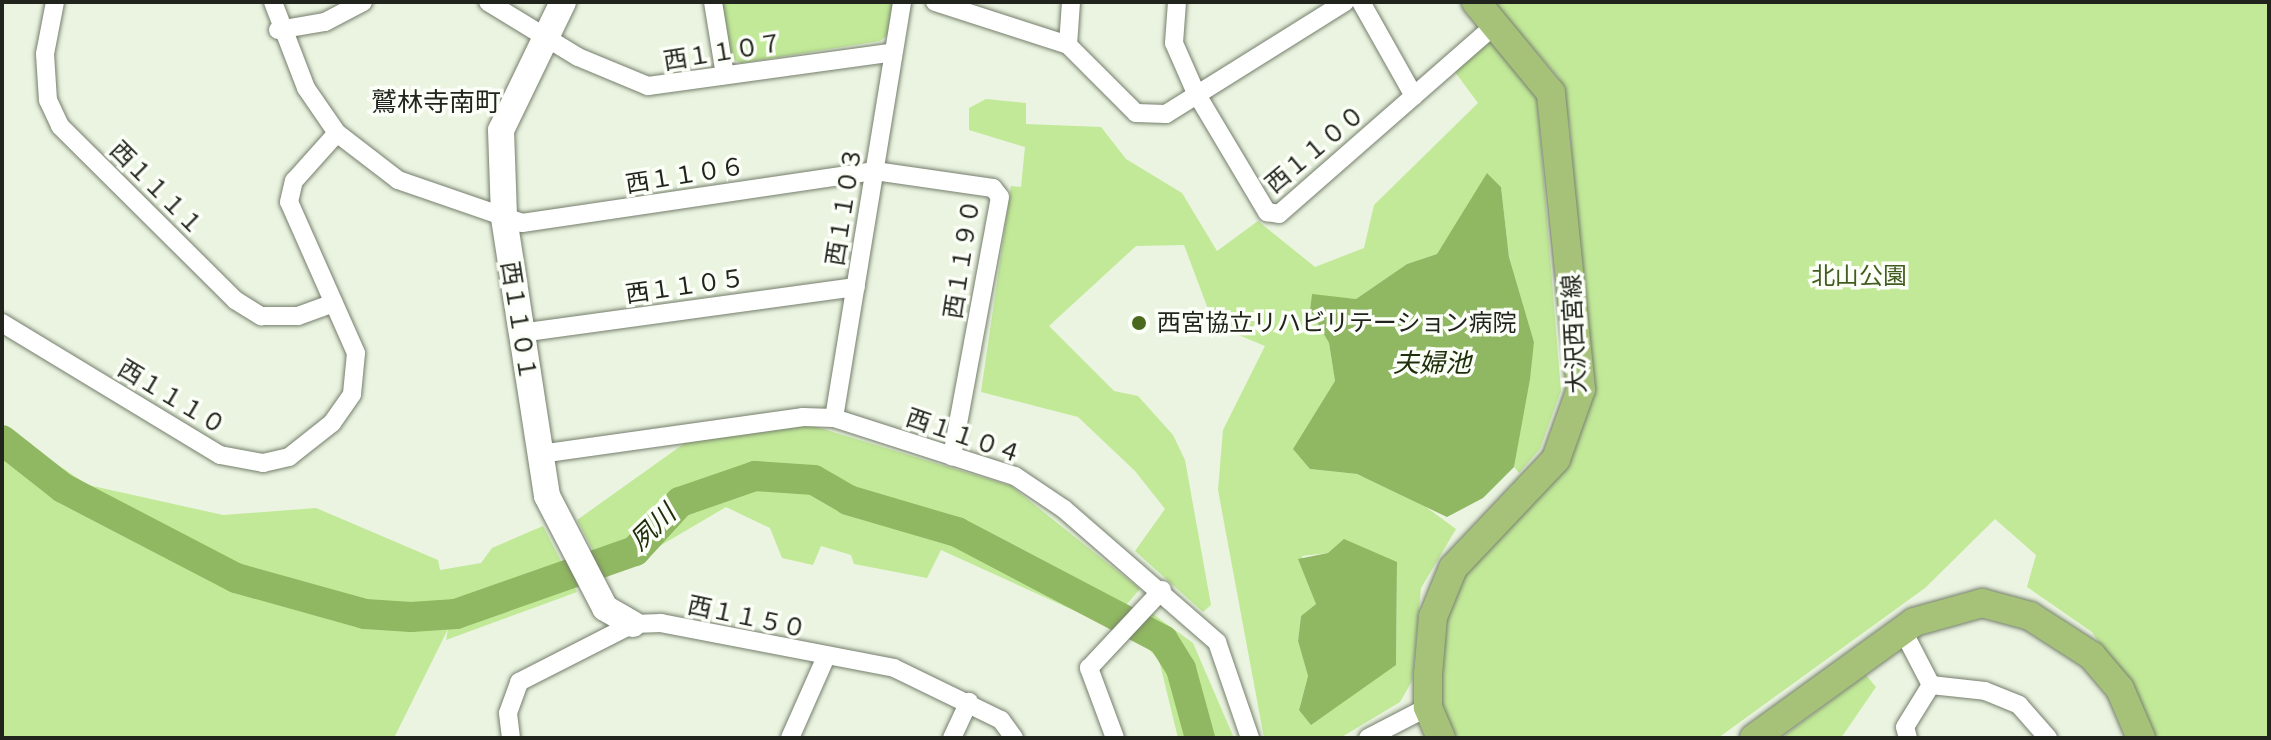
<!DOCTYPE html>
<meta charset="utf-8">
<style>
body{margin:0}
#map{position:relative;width:2271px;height:740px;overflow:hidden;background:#eaf4e0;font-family:"Space Grotesk","Noto Sans JP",sans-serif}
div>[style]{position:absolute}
.green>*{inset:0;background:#c2e998}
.water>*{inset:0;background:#90b761}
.river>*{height:30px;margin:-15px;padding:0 15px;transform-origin:15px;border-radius:15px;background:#90b761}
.roads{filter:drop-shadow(0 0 2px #757e6c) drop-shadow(0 0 2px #757e6c)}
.street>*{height:18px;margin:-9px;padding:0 9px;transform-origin:9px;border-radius:9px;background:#fff}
.secondary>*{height:26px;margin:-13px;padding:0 13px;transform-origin:13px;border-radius:13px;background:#fff}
.primary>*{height:28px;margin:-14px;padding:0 14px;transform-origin:14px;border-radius:14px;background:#a6c279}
.dots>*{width:22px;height:22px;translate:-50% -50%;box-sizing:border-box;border:4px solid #fbfff7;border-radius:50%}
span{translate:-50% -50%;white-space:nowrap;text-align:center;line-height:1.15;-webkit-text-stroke:7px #fbfff7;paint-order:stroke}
.street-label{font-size:24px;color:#20241c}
.park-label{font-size:24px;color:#435d21}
.poi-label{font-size:24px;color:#20241c}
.left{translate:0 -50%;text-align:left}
.neighbourhood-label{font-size:26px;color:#20241c}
.water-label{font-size:26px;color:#202f0b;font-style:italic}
.frame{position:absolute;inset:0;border:4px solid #20241c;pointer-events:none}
</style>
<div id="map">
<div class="green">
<i style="clip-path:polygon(722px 2px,893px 2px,889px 34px,880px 41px,741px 63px,731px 58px)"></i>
<i style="clip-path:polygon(1493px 2px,2269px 2px,2269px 738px,2149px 738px,2145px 715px,2092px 632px,2027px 587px,2036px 555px,1995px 519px,1925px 588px,1718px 738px,1459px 738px,1442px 720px,1437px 638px,1456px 584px,1589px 405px,1570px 127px,1559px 78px)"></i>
<i style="clip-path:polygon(evenodd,1489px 39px,1537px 98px,1561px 391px,1540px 449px,1519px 473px,1514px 467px,1534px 342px,1509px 257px,1501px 187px,1488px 174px,1437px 254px,1407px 264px,1356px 299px,1312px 295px,1310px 310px,1329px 343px,1335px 381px,1310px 469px,1356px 474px,1411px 496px,1456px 529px,1421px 588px,1412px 681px,1400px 702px,1340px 738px,1264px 738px,1218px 490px,1223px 430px,1265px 346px,1214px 325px,1184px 245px,1136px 246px,1049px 326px,1114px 391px,1138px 396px,1173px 435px,1185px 460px,1211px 605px,1203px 612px,1135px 551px,1165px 509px,1135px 471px,1078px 417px,981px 392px,1011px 186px,1021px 187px,1025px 147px,969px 130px,969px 108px,986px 99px,1026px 103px,1026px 124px,1101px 127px,1126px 159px,1182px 193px,1217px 251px,1258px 221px,1315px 267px,1364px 248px,1374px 205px,1478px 103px,1455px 72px,1489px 39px,1328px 553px,1397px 562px,1396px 665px,1299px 709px,1308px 676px,1298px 641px,1301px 616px,1316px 604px,1302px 556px,1328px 553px)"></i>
<i style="clip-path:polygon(800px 422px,1011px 486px,1140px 589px,1108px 626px,941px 550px,927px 578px,854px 564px,851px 555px,821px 546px,813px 565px,782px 558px,770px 528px,726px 507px,607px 577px,577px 520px,685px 443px)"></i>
<i style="clip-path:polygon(2px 428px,88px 485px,223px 515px,316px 508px,438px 560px,440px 570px,481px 563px,492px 548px,543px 526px,577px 592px,446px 640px,448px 629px,394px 738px,2px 738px)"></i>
<i style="clip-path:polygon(1150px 612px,1193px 643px,1234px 738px,1178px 738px,1159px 660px,1133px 633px)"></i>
<i style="clip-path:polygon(1866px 675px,1876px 687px,1841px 738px,1781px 738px)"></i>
</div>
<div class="water">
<i style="clip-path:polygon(1487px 173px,1501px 187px,1509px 257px,1534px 342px,1530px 379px,1514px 467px,1483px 498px,1447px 517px,1357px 474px,1310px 469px,1293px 449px,1335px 381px,1329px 343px,1310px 310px,1312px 294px,1356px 299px,1407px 264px,1437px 254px)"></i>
<i style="clip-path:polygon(1344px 539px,1397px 562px,1396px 665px,1311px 725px,1299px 710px,1308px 676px,1298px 641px,1301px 616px,1316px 604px,1298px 559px,1328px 553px)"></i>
</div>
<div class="river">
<i style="left:2px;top:440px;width:78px;rotate:38.2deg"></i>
<i style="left:63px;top:488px;width:195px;rotate:27.5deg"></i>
<i style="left:236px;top:578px;width:134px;rotate:15.6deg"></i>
<i style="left:365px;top:614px;width:46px;rotate:3.7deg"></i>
<i style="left:411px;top:617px;width:45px;rotate:-3.8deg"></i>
<i style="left:456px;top:614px;width:190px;rotate:-19.4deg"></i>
<i style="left:635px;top:551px;width:67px;rotate:-47.4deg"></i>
<i style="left:680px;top:502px;width:79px;rotate:-19.1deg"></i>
<i style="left:755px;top:476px;width:59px;rotate:3.9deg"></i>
<i style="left:814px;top:480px;width:39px;rotate:30deg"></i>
<i style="left:848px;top:500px;width:114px;rotate:16.4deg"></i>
<i style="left:957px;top:532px;width:233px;rotate:27.7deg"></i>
<i style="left:1163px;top:640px;width:34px;rotate:58deg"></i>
<i style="left:1181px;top:669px;width:72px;rotate:74.6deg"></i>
</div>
<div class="roads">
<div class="street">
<i style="left:55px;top:2px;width:53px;rotate:100.9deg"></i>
<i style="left:45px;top:54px;width:46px;rotate:86.3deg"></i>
<i style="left:48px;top:100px;width:29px;rotate:65deg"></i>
<i style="left:60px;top:126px;width:247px;rotate:44.8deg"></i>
<i style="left:235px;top:300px;width:31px;rotate:32deg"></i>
<i style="left:261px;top:316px;width:37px"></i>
<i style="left:298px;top:316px;width:38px;rotate:-20deg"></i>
<i style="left:273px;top:2px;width:92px;rotate:69deg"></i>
<i style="left:306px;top:88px;width:55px;rotate:55.4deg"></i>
<i style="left:337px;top:133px;width:77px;rotate:37.6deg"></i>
<i style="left:398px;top:180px;width:131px;rotate:19.1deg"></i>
<i style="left:522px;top:223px;width:357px;rotate:-8.4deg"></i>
<i style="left:875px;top:171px;width:119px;rotate:8.2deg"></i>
<i style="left:993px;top:188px;width:11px;rotate:52deg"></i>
<i style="left:1000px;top:197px;width:264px;rotate:100.5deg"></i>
<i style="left:488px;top:2px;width:105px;rotate:31.4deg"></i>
<i style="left:578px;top:57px;width:76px;rotate:22.5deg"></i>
<i style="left:648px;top:86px;width:244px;rotate:-7.8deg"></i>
<i style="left:713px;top:2px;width:74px;rotate:80.7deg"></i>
<i style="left:935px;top:2px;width:140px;rotate:17.9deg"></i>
<i style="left:1068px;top:45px;width:43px;rotate:-86deg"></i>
<i style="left:1177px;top:2px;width:41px;rotate:94.2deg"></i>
<i style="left:1174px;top:43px;width:55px;rotate:66.3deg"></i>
<i style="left:1196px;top:93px;width:139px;rotate:59.2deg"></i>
<i style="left:1267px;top:212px;width:12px;rotate:9deg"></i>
<i style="left:1279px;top:214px;width:290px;rotate:-41.2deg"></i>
<i style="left:1361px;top:2px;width:108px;rotate:60.6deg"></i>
<i style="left:278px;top:30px;width:48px;rotate:-9.7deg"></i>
<i style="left:325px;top:22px;width:43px;rotate:-27.8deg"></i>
<i style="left:1068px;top:45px;width:96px;rotate:45deg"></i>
<i style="left:1136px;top:113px;width:30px;rotate:2deg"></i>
<i style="left:1166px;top:114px;width:211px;rotate:-32deg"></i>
<i style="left:2px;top:323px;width:255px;rotate:31.2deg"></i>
<i style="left:220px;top:455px;width:44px;rotate:10.5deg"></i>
<i style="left:263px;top:463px;width:27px;rotate:-13deg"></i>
<i style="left:289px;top:457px;width:55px;rotate:-38.3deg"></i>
<i style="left:332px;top:423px;width:35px;rotate:-55deg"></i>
<i style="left:352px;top:394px;width:41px;rotate:-84.4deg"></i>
<i style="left:356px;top:353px;width:165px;rotate:-113.9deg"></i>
<i style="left:289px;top:202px;width:22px;rotate:-77deg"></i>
<i style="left:294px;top:181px;width:64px;rotate:-48.1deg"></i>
<i style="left:520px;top:333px;width:339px;rotate:-7.8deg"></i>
<i style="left:834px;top:418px;width:422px;rotate:-80.7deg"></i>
<i style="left:540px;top:454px;width:266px;rotate:-8deg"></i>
<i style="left:803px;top:417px;width:31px;rotate:2deg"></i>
<i style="left:834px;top:418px;width:190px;rotate:17.8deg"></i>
<i style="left:1015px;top:476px;width:59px;rotate:34deg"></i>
<i style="left:1064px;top:509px;width:203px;rotate:41deg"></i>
<i style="left:1217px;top:642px;width:102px;rotate:71deg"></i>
<i style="left:1902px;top:629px;width:63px;rotate:62.6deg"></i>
<i style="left:1931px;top:685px;width:54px;rotate:6.3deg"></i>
<i style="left:1985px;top:691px;width:37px;rotate:22deg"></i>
<i style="left:2019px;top:705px;width:44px;rotate:48.7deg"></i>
<i style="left:511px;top:738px;width:25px;rotate:-97deg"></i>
<i style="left:508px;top:713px;width:33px;rotate:-70deg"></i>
<i style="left:519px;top:682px;width:128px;rotate:-27deg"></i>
<i style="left:633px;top:624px;width:28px;rotate:-2deg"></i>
<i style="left:661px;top:623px;width:237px;rotate:10.9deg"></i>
<i style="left:894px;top:668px;width:119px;rotate:25.9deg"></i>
<i style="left:1001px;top:720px;width:22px;rotate:54deg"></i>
<i style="left:790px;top:738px;width:86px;rotate:-66.1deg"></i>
<i style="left:952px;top:738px;width:40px;rotate:-65deg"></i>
<i style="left:1115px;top:738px;width:75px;rotate:-110.4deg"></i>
<i style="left:1089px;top:668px;width:107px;rotate:-46.9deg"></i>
<i style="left:1368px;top:738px;width:68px;rotate:-27.3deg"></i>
<i style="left:1908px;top:738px;width:11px;rotate:-105deg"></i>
<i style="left:1905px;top:727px;width:49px;rotate:-58.2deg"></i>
</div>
<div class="secondary">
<i style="left:563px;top:2px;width:142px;rotate:115.8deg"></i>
<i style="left:501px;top:130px;width:88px;rotate:88deg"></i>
<i style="left:504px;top:218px;width:281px;rotate:81.2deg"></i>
<i style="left:547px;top:496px;width:126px;rotate:62.6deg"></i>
<i style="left:605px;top:608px;width:32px;rotate:30deg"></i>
</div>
<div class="primary">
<i style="left:1441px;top:738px;width:34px;rotate:-113deg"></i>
<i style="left:1428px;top:707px;width:32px;rotate:-90deg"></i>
<i style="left:1428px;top:675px;width:58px;rotate:-85.1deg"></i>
<i style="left:1433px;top:617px;width:53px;rotate:-67.8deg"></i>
<i style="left:1453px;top:568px;width:150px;rotate:-46.6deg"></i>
<i style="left:1556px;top:459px;width:74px;rotate:-70.3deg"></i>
<i style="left:1581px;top:389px;width:298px;rotate:-95.8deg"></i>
<i style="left:1551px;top:93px;width:118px;rotate:-129.5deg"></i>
<i style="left:1754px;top:738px;width:198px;rotate:-35.9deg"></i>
<i style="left:1914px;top:622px;width:71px;rotate:-15.6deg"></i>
<i style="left:1982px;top:603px;width:50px;rotate:15.2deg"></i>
<i style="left:2030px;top:616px;width:74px;rotate:32.8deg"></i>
<i style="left:2092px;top:656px;width:43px;rotate:49.7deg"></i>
<i style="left:2120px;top:689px;width:53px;rotate:66.8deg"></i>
</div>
</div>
<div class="dots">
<i style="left:1139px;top:323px;background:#4a691e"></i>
</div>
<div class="street-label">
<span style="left:723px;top:52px;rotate:-9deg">西１１０７</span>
<span style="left:1315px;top:149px;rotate:-40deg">西１１００</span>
<span style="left:685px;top:175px;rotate:-9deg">西１１０６</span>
<span style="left:157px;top:188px;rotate:45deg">西１１１１</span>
<span style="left:844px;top:206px;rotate:-81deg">西１１０３</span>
<span style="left:962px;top:259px;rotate:-81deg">西１１９０</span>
<span style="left:685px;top:286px;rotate:-8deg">西１１０５</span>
<span style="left:519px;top:321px;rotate:81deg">西１１０１</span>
<span style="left:1574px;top:334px;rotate:-93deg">大沢西宮線</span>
<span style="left:172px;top:397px;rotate:31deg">西１１１０</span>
<span style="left:964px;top:436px;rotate:19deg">西１１０４</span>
<span style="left:747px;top:617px;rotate:12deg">西１１５０</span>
</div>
<div class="park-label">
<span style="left:1859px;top:276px">北山公園</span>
</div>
<div class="poi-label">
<span class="left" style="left:1157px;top:323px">西宮協立リハビリテーション病院</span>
</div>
<div class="neighbourhood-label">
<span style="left:436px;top:103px">鷲林寺南町</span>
</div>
<div class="water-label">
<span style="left:1432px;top:364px">夫婦池</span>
<span style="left:653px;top:528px;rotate:-44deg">夙川</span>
</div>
<div class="frame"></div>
</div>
